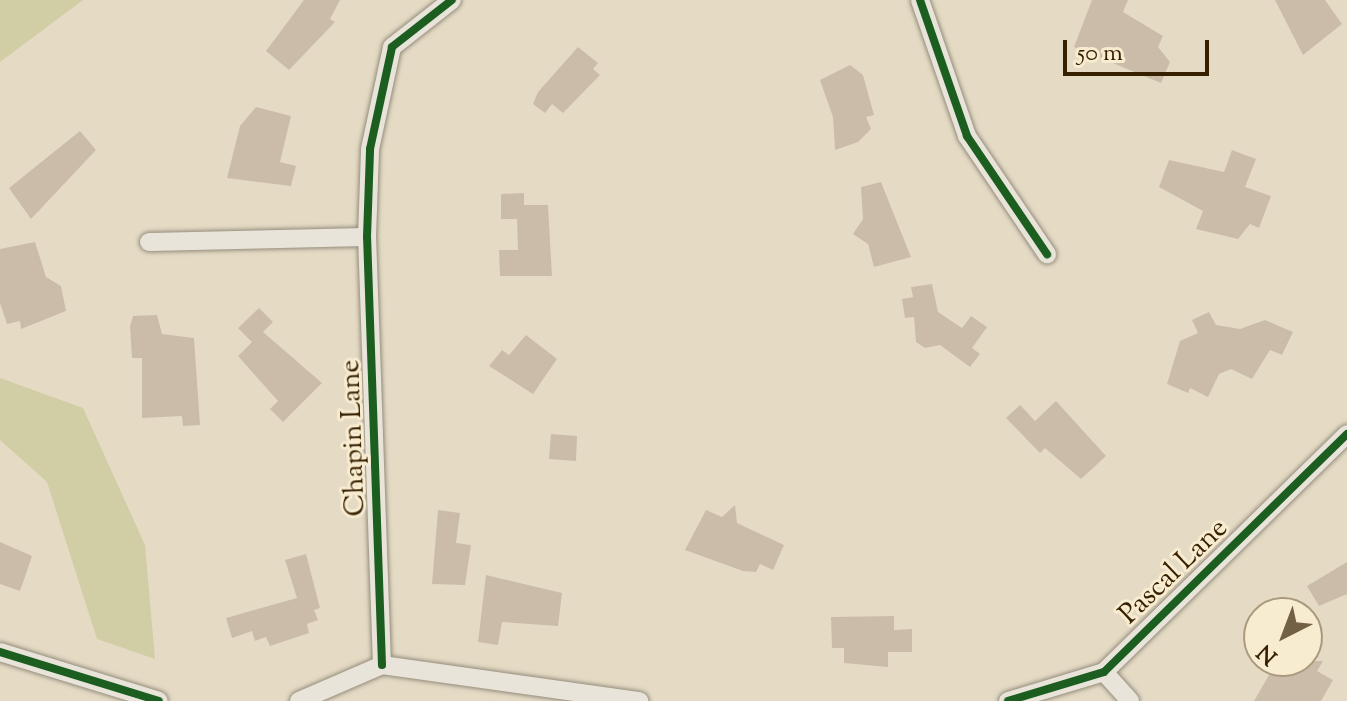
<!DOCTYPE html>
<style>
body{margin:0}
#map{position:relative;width:1347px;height:701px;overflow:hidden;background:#e5dbc5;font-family:"Sorts Mill Goudy",serif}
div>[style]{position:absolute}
.green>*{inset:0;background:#d1cda5}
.building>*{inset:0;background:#cbbcaa}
.roads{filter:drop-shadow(0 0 2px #958c7c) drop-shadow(0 0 2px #958c7c)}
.minor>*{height:18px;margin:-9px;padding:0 9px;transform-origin:9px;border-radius:9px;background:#e9e4d9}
.cycleway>*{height:8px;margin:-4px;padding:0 4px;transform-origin:4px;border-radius:4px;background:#1b5e20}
span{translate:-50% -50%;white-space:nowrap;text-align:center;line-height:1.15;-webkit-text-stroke:6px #f7ebd0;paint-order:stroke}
.street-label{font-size:28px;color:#362000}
.north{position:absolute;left:1243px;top:597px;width:80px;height:80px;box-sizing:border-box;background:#f7ebd0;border:2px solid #aa9a7d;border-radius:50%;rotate:222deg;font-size:22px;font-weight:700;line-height:32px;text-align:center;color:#362000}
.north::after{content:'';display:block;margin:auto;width:28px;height:36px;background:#736145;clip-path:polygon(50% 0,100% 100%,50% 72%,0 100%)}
.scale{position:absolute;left:1063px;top:40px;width:146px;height:36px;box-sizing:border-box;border:4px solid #362000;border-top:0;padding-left:10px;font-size:24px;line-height:28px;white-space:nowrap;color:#362000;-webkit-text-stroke:6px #f7ebd0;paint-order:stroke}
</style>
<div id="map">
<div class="green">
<i style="clip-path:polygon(0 0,83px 0,0 62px)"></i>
<i style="clip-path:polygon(0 378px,83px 408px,145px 545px,155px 659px,97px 639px,47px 482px,0 440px)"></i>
</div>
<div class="building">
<i style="clip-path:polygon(304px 0,340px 0,330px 19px,335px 22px,289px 70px,266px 51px)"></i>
<i style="clip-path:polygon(1092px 0,1128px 0,1123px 12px,1163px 36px,1158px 47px,1170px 62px,1161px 83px,1074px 47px)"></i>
<i style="clip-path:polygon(1275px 0,1325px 0,1342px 24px,1303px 55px)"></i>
<i style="clip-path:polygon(578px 47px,598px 63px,593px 69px,600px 75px,563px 113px,552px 104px,545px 113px,533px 104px,538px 92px)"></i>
<i style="clip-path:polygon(850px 65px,863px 75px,874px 115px,866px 117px,871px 129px,858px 142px,835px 150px,833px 117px,820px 80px)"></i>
<i style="clip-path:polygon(256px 107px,291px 116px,280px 162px,296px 166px,291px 186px,227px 178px,240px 126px)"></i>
<i style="clip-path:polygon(80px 131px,96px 150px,31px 219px,9px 188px)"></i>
<i style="clip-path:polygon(1232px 150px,1256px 159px,1245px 187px,1271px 196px,1259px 228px,1250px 224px,1238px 239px,1196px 229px,1203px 211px,1159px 187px,1169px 160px,1224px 172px)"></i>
<i style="clip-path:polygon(881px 182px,911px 257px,874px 267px,868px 244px,853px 234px,863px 219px,861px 187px)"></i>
<i style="clip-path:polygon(524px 193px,524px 205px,548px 205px,552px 276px,500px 276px,499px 250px,518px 250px,517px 219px,501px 219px,501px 194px)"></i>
<i style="clip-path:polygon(35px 242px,46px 277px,61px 286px,66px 311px,21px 329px,20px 321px,7px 324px,0 303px,0 249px)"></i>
<i style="clip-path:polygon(932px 284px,938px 312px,962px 328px,971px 316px,987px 327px,972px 348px,980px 354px,970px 367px,940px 345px,925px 348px,916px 342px,914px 317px,905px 318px,902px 299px,913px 297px,911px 287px)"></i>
<i style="clip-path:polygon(259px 308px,273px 322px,263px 332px,322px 383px,283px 422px,270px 409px,278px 401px,238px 356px,252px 342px,238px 328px)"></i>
<i style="clip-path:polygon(1209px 312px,1216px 325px,1240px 329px,1265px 320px,1293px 332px,1282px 355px,1270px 350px,1252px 379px,1231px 369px,1219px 374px,1208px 397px,1190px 388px,1188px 393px,1167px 384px,1180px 341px,1198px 333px,1192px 320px)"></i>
<i style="clip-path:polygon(157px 315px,162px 334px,194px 338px,200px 425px,183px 426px,182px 416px,142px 418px,142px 358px,132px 358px,130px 326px,133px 316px)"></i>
<i style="clip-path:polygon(526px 335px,557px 359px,533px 394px,489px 366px,502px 350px,509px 355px)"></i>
<i style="clip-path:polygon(1056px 401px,1106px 456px,1081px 479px,1045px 448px,1040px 453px,1006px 418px,1020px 405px,1035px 421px)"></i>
<i style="clip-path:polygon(551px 434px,577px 436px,576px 461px,549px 459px)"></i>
<i style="clip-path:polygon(735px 505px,737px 523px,784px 545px,773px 570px,760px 564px,756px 572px,743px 571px,685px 550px,706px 510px,722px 517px)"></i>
<i style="clip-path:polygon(438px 510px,460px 513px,456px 543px,471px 545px,465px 585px,432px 584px)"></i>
<i style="clip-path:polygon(0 542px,32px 556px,20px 591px,0 584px)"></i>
<i style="clip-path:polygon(306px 554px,320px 608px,314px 610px,318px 620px,307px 624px,309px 633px,270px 646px,266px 637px,255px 641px,252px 631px,232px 638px,226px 618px,297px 598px,285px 560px)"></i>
<i style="clip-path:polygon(1347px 562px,1347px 594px,1319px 606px,1307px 586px)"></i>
<i style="clip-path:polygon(486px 575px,562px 593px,558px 626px,502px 622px,498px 645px,478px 642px)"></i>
<i style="clip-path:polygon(894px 616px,894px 630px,912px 629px,912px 652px,888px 652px,888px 667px,844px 663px,844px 648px,832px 648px,831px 617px)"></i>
<i style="clip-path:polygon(1277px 661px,1323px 661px,1317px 671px,1333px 680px,1321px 701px,1254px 701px)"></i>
</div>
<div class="roads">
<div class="minor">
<i style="left:920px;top:0;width:144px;rotate:70.9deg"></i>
<i style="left:967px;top:136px;width:143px;rotate:55.9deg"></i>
<i style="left:149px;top:242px;width:218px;rotate:-1.3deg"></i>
<i style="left:0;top:652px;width:166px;rotate:17.1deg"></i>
<i style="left:382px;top:665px;width:428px;rotate:-92deg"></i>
<i style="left:367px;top:237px;width:88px;rotate:-88deg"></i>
<i style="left:370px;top:149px;width:104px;rotate:-77.8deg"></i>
<i style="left:392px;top:47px;width:76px;rotate:-38.1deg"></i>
<i style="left:1104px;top:672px;width:39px;rotate:48deg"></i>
<i style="left:299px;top:701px;width:90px;rotate:-23.4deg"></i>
<i style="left:382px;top:665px;width:260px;rotate:8deg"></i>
<i style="left:1008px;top:701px;width:100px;rotate:-16.8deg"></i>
<i style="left:1104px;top:672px;width:340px;rotate:-44.4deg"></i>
</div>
</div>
<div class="cycleway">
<i style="left:920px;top:0;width:144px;rotate:70.9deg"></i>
<i style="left:967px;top:136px;width:143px;rotate:55.9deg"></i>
<i style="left:0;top:652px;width:166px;rotate:17.1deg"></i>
<i style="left:382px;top:665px;width:428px;rotate:-92deg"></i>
<i style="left:367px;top:237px;width:88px;rotate:-88deg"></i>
<i style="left:370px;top:149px;width:104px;rotate:-77.8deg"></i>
<i style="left:392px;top:47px;width:76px;rotate:-38.1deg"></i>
<i style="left:1008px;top:701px;width:100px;rotate:-16.8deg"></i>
<i style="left:1104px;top:672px;width:340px;rotate:-44.4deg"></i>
</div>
<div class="street-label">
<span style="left:354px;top:438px;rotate:-92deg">Chapin Lane</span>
<span style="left:1174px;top:572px;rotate:-44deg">Pascal Lane</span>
</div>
<div class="north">N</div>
<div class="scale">50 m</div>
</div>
